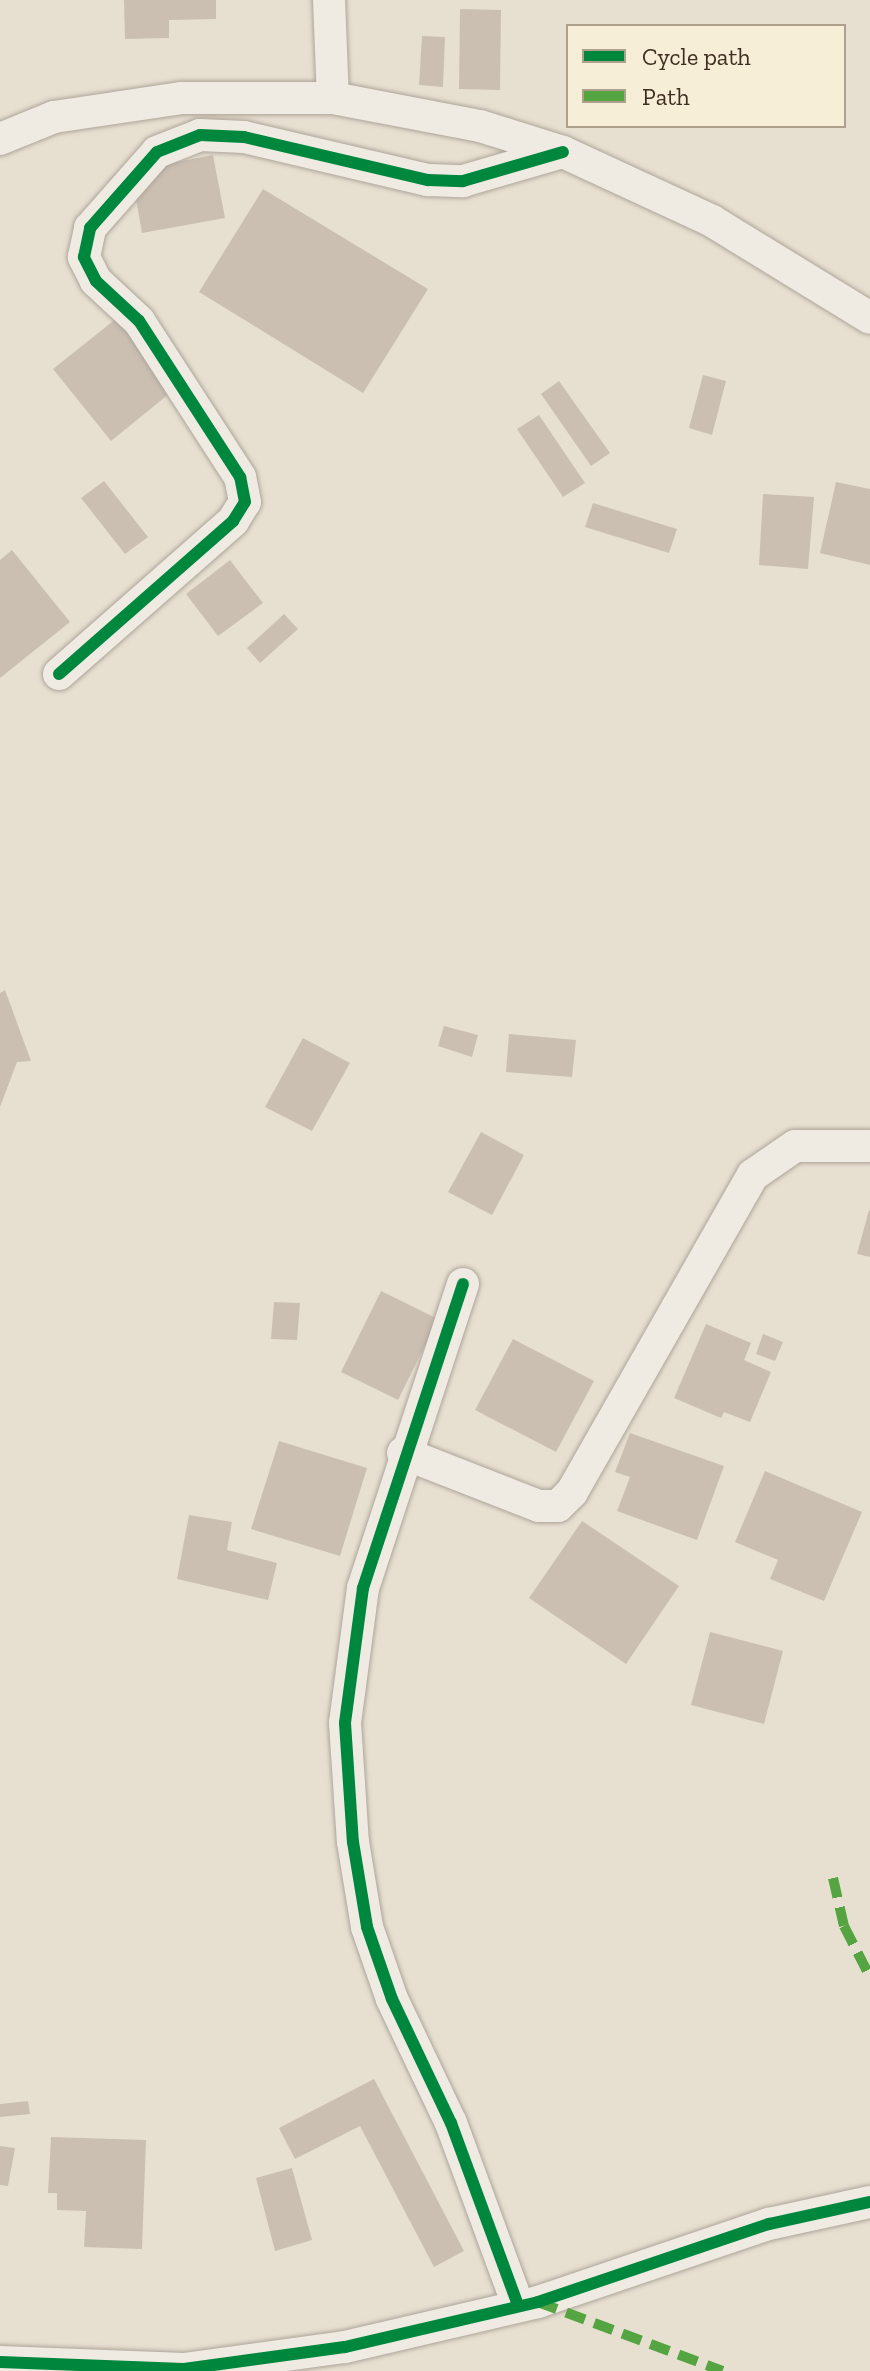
<!DOCTYPE html>
<style>
body{margin:0}
#map{position:relative;width:870px;height:2371px;overflow:hidden;background:#e7e0d1;font-family:"Zilla Slab",serif}
div>[style]{position:absolute}
.building>*{inset:0;background:#cbbfb2}
.roads{filter:drop-shadow(0 0 2px #ada599) drop-shadow(0 0 2px #ada599)}
.minor>*{height:32px;margin:-16px;padding:0 16px;transform-origin:16px;border-radius:16px;background:#efebe3}
.quiet>*{height:10px;margin-top:-5px;transform-origin:0;background:repeating-linear-gradient(90deg,#54a441 0 20px,transparent 0 30px)}
.cycleway>*{height:12px;margin:-6px;padding:0 6px;transform-origin:6px;border-radius:6px;background:#00873e}
span{translate:-50% -50%;white-space:nowrap;text-align:center;line-height:1.15;-webkit-text-stroke:7px #f7eed8;paint-order:stroke}
.legend{position:absolute;left:566px;top:24px;width:280px;height:104px;box-sizing:border-box;background:#f7eed8;border:2px solid #ada18e;margin:0;padding:10px 14px;list-style:none;font-size:24px;color:#3d2e20}
.legend li{display:flex;align-items:center;gap:16px;height:40px}
.legend b{width:40px;border:2px solid #ada18e}
</style>
<div id="map">
<div class="building">
<i style="clip-path:polygon(124px 0,216px 0,216px 19px,169px 20px,169px 38px,125px 39px)"></i>
<i style="clip-path:polygon(460px 9px,501px 10px,500px 90px,459px 89px)"></i>
<i style="clip-path:polygon(422px 36px,445px 37px,443px 87px,419px 85px)"></i>
<i style="clip-path:polygon(213px 155px,225px 218px,142px 233px,131px 171px)"></i>
<i style="clip-path:polygon(263px 189px,428px 289px,363px 393px,199px 292px)"></i>
<i style="clip-path:polygon(117px 318px,175px 389px,111px 441px,53px 369px)"></i>
<i style="clip-path:polygon(703px 375px,726px 381px,712px 435px,689px 428px)"></i>
<i style="clip-path:polygon(559px 381px,610px 453px,591px 466px,541px 394px)"></i>
<i style="clip-path:polygon(539px 415px,585px 483px,563px 497px,517px 429px)"></i>
<i style="clip-path:polygon(104px 481px,148px 537px,125px 554px,81px 498px)"></i>
<i style="clip-path:polygon(836px 482px,870px 489px,870px 565px,820px 553px)"></i>
<i style="clip-path:polygon(763px 494px,814px 497px,808px 569px,759px 565px)"></i>
<i style="clip-path:polygon(593px 503px,677px 529px,669px 553px,585px 527px)"></i>
<i style="clip-path:polygon(12px 550px,70px 622px,0 678px,0 560px)"></i>
<i style="clip-path:polygon(230px 560px,263px 603px,218px 636px,186px 594px)"></i>
<i style="clip-path:polygon(284px 614px,298px 629px,260px 663px,247px 648px)"></i>
<i style="clip-path:polygon(5px 990px,31px 1061px,17px 1062px,0 1107px,0 993px)"></i>
<i style="clip-path:polygon(444px 1026px,478px 1035px,472px 1057px,438px 1046px)"></i>
<i style="clip-path:polygon(509px 1034px,576px 1040px,572px 1077px,506px 1072px)"></i>
<i style="clip-path:polygon(303px 1038px,350px 1063px,312px 1131px,265px 1107px)"></i>
<i style="clip-path:polygon(481px 1132px,524px 1155px,492px 1215px,448px 1192px)"></i>
<i style="clip-path:polygon(869px 1210px,870px 1211px,870px 1257px,857px 1254px)"></i>
<i style="clip-path:polygon(381px 1291px,438px 1319px,398px 1400px,341px 1372px)"></i>
<i style="clip-path:polygon(274px 1302px,300px 1303px,297px 1340px,271px 1339px)"></i>
<i style="clip-path:polygon(706px 1324px,751px 1343px,744px 1360px,771px 1372px,750px 1422px,724px 1412px,721px 1418px,674px 1398px)"></i>
<i style="clip-path:polygon(763px 1334px,783px 1342px,775px 1361px,756px 1354px)"></i>
<i style="clip-path:polygon(513px 1339px,594px 1381px,556px 1452px,475px 1410px)"></i>
<i style="clip-path:polygon(630px 1433px,724px 1466px,697px 1540px,617px 1511px,630px 1477px,615px 1472px)"></i>
<i style="clip-path:polygon(279px 1441px,367px 1468px,340px 1556px,251px 1529px)"></i>
<i style="clip-path:polygon(765px 1471px,862px 1512px,824px 1601px,770px 1579px,778px 1560px,735px 1542px)"></i>
<i style="clip-path:polygon(189px 1515px,232px 1522px,227px 1550px,277px 1563px,268px 1600px,177px 1579px)"></i>
<i style="clip-path:polygon(582px 1521px,679px 1586px,626px 1664px,529px 1598px)"></i>
<i style="clip-path:polygon(710px 1632px,783px 1651px,764px 1724px,691px 1705px)"></i>
<i style="clip-path:polygon(374px 2079px,464px 2251px,434px 2267px,360px 2126px,295px 2159px,279px 2128px)"></i>
<i style="clip-path:polygon(28px 2101px,30px 2114px,0 2117px,0 2104px)"></i>
<i style="clip-path:polygon(51px 2137px,146px 2140px,142px 2249px,84px 2247px,86px 2211px,57px 2210px,57px 2193px,48px 2193px)"></i>
<i style="clip-path:polygon(0 2146px,15px 2148px,8px 2186px,0 2185px)"></i>
<i style="clip-path:polygon(292px 2168px,312px 2240px,275px 2251px,256px 2178px)"></i>
</div>
<div class="roads">
<div class="minor">
<i style="left:329px;top:0;width:98px;rotate:87.7deg"></i>
<i style="left:0;top:139px;width:58px;rotate:-22.2deg"></i>
<i style="left:54px;top:117px;width:128px;rotate:-8.5deg"></i>
<i style="left:181px;top:98px;width:152px"></i>
<i style="left:333px;top:98px;width:150px;rotate:10.8deg"></i>
<i style="left:480px;top:126px;width:87px;rotate:17.4deg"></i>
<i style="left:563px;top:152px;width:164px;rotate:24.8deg"></i>
<i style="left:712px;top:221px;width:185px;rotate:31.5deg"></i>
<i style="left:59px;top:674px;width:232px;rotate:-41.3deg"></i>
<i style="left:233px;top:521px;width:22px;rotate:-58deg"></i>
<i style="left:245px;top:502px;width:25px;rotate:-101deg"></i>
<i style="left:240px;top:477px;width:186px;rotate:-122.9deg"></i>
<i style="left:139px;top:321px;width:59px;rotate:-137.1deg"></i>
<i style="left:96px;top:281px;width:27px;rotate:-117deg"></i>
<i style="left:84px;top:257px;width:30px;rotate:-78deg"></i>
<i style="left:90px;top:228px;width:101px;rotate:-48.6deg"></i>
<i style="left:157px;top:152px;width:46px;rotate:-21.6deg"></i>
<i style="left:200px;top:135px;width:44px;rotate:2.6deg"></i>
<i style="left:244px;top:137px;width:189px;rotate:13.2deg"></i>
<i style="left:428px;top:180px;width:35px;rotate:2deg"></i>
<i style="left:463px;top:181px;width:104px;rotate:-16.2deg"></i>
<i style="left:463px;top:1284px;width:320px;rotate:108.2deg"></i>
<i style="left:363px;top:1588px;width:136px;rotate:97.6deg"></i>
<i style="left:345px;top:1723px;width:119px;rotate:86.2deg"></i>
<i style="left:353px;top:1842px;width:86px;rotate:80.6deg"></i>
<i style="left:367px;top:1927px;width:76px;rotate:70.9deg"></i>
<i style="left:392px;top:1999px;width:137px;rotate:64.6deg"></i>
<i style="left:451px;top:2123px;width:194px;rotate:69.8deg"></i>
<i style="left:403px;top:1453px;width:146px;rotate:21.3deg"></i>
<i style="left:539px;top:1506px;width:19px"></i>
<i style="left:558px;top:1506px;width:20px;rotate:-45deg"></i>
<i style="left:572px;top:1492px;width:365px;rotate:-60.3deg"></i>
<i style="left:753px;top:1175px;width:51px;rotate:-34.6deg"></i>
<i style="left:795px;top:1146px;width:75px"></i>
<i style="left:0;top:2362px;width:184px;rotate:2.2deg"></i>
<i style="left:184px;top:2369px;width:162px;rotate:-7.8deg"></i>
<i style="left:345px;top:2347px;width:198px;rotate:-13.1deg"></i>
<i style="left:538px;top:2302px;width:244px;rotate:-18.7deg"></i>
<i style="left:769px;top:2224px;width:103px;rotate:-12.3deg"></i>
</div>
</div>
<div class="quiet">
<i style="left:833px;top:1878px;width:49px;rotate:77.1deg"></i>
<i style="left:844px;top:1926px;width:57px;rotate:63deg"></i>
<i style="left:538px;top:2302px;width:197px;rotate:20.5deg"></i>
</div>
<div class="cycleway">
<i style="left:59px;top:674px;width:232px;rotate:-41.3deg"></i>
<i style="left:233px;top:521px;width:22px;rotate:-58deg"></i>
<i style="left:245px;top:502px;width:25px;rotate:-101deg"></i>
<i style="left:240px;top:477px;width:186px;rotate:-122.9deg"></i>
<i style="left:139px;top:321px;width:59px;rotate:-137.1deg"></i>
<i style="left:96px;top:281px;width:27px;rotate:-117deg"></i>
<i style="left:84px;top:257px;width:30px;rotate:-78deg"></i>
<i style="left:90px;top:228px;width:101px;rotate:-48.6deg"></i>
<i style="left:157px;top:152px;width:46px;rotate:-21.6deg"></i>
<i style="left:200px;top:135px;width:44px;rotate:2.6deg"></i>
<i style="left:244px;top:137px;width:189px;rotate:13.2deg"></i>
<i style="left:428px;top:180px;width:35px;rotate:2deg"></i>
<i style="left:463px;top:181px;width:104px;rotate:-16.2deg"></i>
<i style="left:463px;top:1284px;width:320px;rotate:108.2deg"></i>
<i style="left:363px;top:1588px;width:136px;rotate:97.6deg"></i>
<i style="left:345px;top:1723px;width:119px;rotate:86.2deg"></i>
<i style="left:353px;top:1842px;width:86px;rotate:80.6deg"></i>
<i style="left:367px;top:1927px;width:76px;rotate:70.9deg"></i>
<i style="left:392px;top:1999px;width:137px;rotate:64.6deg"></i>
<i style="left:451px;top:2123px;width:194px;rotate:69.8deg"></i>
<i style="left:0;top:2362px;width:184px;rotate:2.2deg"></i>
<i style="left:184px;top:2369px;width:162px;rotate:-7.8deg"></i>
<i style="left:345px;top:2347px;width:198px;rotate:-13.1deg"></i>
<i style="left:538px;top:2302px;width:244px;rotate:-18.7deg"></i>
<i style="left:769px;top:2224px;width:103px;rotate:-12.3deg"></i>
</div>
<ul class="legend">
<li><b style="height:10px;background:#00873e"></b>Cycle path</li>
<li><b style="height:10px;background:#54a441"></b>Path</li>
</ul>
</div>
